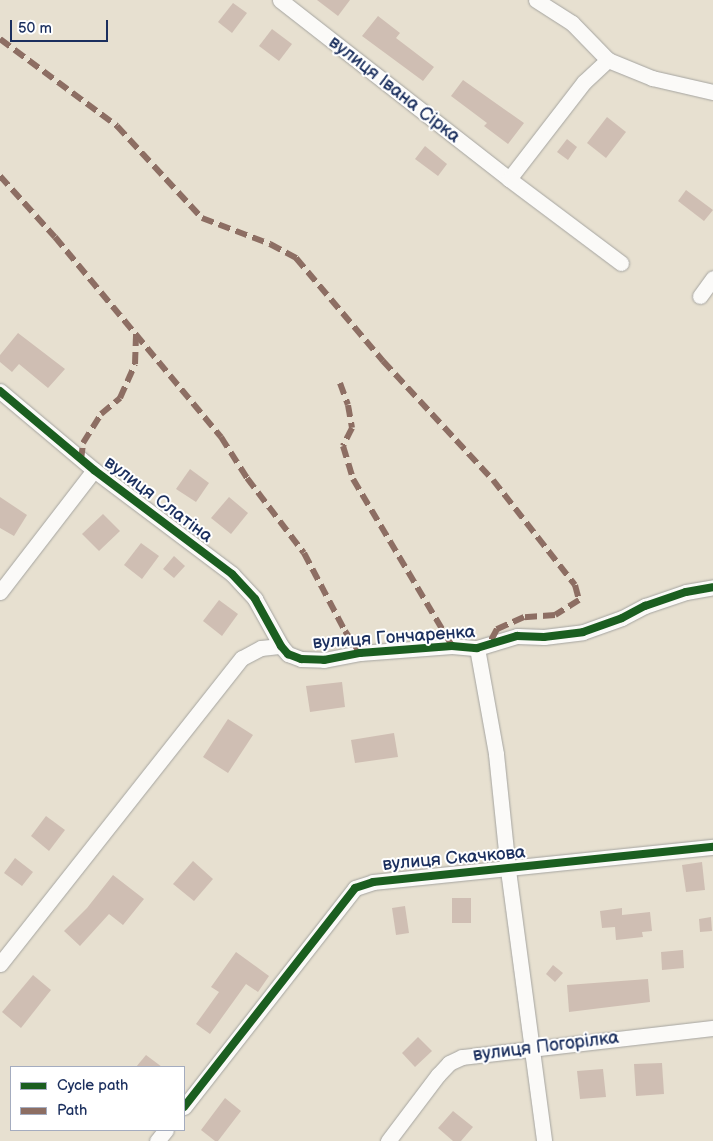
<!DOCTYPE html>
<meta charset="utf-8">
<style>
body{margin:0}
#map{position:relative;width:713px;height:1141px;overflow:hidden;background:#e7e0d0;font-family:"Balsamiq Sans",sans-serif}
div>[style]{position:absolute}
.building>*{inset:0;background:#cfbeb3}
.roads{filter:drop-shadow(0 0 1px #a5a4a0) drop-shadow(0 0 1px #a5a4a0)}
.street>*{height:15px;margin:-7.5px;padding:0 7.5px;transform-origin:7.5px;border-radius:7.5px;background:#fbfaf8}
.quiet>*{height:6px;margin-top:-3px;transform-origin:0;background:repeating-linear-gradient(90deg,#8d6e63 0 12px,transparent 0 18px)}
.cycleway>*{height:8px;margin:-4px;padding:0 4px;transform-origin:4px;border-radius:4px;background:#1b5e20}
span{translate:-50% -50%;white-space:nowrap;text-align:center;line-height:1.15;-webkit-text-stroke:4px #fff;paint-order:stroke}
.street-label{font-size:18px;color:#1b2f5e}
.legend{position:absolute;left:10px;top:1066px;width:175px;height:65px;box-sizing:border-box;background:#fff;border:1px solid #a4acbf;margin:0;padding:6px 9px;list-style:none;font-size:15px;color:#1b2f5e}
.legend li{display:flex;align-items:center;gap:10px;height:25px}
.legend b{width:25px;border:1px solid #a4acbf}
.scale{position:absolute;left:10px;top:20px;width:98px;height:22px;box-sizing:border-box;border:2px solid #1b2f5e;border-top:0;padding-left:6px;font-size:15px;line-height:18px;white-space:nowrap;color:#1b2f5e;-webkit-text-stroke:4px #fff;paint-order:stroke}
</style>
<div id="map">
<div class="building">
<i style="clip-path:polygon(317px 0,350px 0,338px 16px)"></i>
<i style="clip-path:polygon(233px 3px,247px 13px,232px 33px,218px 22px)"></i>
<i style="clip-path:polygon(378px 16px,400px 33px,396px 38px,434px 67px,423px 81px,362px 36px)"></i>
<i style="clip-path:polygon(272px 29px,292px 44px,279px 61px,259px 46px)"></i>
<i style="clip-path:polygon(463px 80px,524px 123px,508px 144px,484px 126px,487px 123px,451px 96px)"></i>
<i style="clip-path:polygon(607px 117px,626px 132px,606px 158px,587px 143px)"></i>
<i style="clip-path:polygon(567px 139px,577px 147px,568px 160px,557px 152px)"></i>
<i style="clip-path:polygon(425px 146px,447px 164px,438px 176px,415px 159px)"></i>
<i style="clip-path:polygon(686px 190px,713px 210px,704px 221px,678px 201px)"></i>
<i style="clip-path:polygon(18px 333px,65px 369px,48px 388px,19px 364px,12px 372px,0 362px,0 355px)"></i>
<i style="clip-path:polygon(190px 469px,209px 483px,196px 502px,176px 489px)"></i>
<i style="clip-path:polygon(0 497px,27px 515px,14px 536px,0 528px)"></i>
<i style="clip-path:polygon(229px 497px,248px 513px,231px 534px,211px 518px)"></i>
<i style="clip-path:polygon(103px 514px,120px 531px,99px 551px,82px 534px)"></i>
<i style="clip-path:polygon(141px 543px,159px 556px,142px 579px,124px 565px)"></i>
<i style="clip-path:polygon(174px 556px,185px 566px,174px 578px,163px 569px)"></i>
<i style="clip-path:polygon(219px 600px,238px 614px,222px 636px,203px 621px)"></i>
<i style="clip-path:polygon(342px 682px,345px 707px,310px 712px,306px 686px)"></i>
<i style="clip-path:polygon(228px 719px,253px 735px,228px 773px,203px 757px)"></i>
<i style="clip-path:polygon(394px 733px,398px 757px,355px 763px,351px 740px)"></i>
<i style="clip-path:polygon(46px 816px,65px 830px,49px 851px,31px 836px)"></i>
<i style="clip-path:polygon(15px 858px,33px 872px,22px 886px,4px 873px)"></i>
<i style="clip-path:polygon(193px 861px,213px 879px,194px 901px,173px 884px)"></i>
<i style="clip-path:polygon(702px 862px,705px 890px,686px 892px,682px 865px)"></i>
<i style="clip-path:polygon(113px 875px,144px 899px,123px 925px,109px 914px,80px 946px,64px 931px,87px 908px)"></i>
<i style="clip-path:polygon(452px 898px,471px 898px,471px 923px,452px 923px)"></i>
<i style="clip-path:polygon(405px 906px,409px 933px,396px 935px,392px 908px)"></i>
<i style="clip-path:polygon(622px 908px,622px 915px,650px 912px,652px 931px,642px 932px,643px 937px,616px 940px,615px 927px,602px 928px,600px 911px)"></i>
<i style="clip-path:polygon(711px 917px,712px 931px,700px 932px,699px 919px)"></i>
<i style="clip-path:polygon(683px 950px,684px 968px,662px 970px,661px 952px)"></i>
<i style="clip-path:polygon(236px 952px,269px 976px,258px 992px,246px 984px,210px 1034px,196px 1024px,219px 992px,211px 987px)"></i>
<i style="clip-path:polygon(553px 965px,563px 973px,555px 982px,546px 974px)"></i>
<i style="clip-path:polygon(33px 975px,51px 990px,21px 1028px,2px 1012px)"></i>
<i style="clip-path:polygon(648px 979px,650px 1002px,569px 1012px,567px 985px)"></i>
<i style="clip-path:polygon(418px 1037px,432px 1051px,415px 1067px,402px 1053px)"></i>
<i style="clip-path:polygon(146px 1055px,162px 1067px,136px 1067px)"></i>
<i style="clip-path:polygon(662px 1063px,664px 1094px,636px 1096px,634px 1064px)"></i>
<i style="clip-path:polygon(603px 1069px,606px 1097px,580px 1099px,577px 1071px)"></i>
<i style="clip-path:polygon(225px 1098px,241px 1111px,218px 1141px,215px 1141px,201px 1130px)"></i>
<i style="clip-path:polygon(453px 1111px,473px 1127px,461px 1141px,453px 1141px,438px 1128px)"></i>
</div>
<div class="roads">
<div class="street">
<i style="left:280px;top:0;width:291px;rotate:38deg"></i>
<i style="left:509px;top:179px;width:123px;rotate:-52.3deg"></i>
<i style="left:584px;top:82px;width:33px;rotate:-43deg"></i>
<i style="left:536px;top:0;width:43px;rotate:32.6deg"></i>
<i style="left:572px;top:23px;width:52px;rotate:45.8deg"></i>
<i style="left:608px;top:60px;width:48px;rotate:22.2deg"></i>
<i style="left:652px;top:78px;width:63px;rotate:12.9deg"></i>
<i style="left:509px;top:179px;width:140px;rotate:36.9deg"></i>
<i style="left:700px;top:296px;width:22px;rotate:-54deg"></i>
<i style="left:0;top:391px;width:123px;rotate:40deg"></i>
<i style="left:94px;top:470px;width:173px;rotate:37deg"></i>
<i style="left:232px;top:574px;width:34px;rotate:47deg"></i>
<i style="left:255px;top:599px;width:54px;rotate:61deg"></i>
<i style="left:281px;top:646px;width:11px;rotate:49deg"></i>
<i style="left:288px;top:654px;width:14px;rotate:21deg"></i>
<i style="left:301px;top:659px;width:23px;rotate:2deg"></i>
<i style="left:324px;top:660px;width:37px;rotate:-11deg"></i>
<i style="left:360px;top:653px;width:92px;rotate:-4.4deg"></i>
<i style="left:452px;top:646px;width:25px;rotate:5deg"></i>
<i style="left:477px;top:648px;width:42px;rotate:-16.7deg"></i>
<i style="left:517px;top:636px;width:27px;rotate:2deg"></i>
<i style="left:544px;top:637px;width:39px;rotate:-7deg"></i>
<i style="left:583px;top:632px;width:41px;rotate:-19.7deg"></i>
<i style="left:622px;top:618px;width:26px;rotate:-28deg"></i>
<i style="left:645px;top:606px;width:43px;rotate:-18.9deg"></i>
<i style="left:686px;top:592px;width:27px;rotate:-10deg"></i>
<i style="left:0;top:592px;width:154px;rotate:-52.4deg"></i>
<i style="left:477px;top:648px;width:108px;rotate:79.8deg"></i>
<i style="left:496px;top:754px;width:117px;rotate:84.1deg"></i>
<i style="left:508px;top:870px;width:273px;rotate:82.4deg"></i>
<i style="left:0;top:964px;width:390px;rotate:-51.7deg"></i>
<i style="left:242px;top:658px;width:21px;rotate:-28deg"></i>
<i style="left:261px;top:648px;width:20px;rotate:-6deg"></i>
<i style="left:184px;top:1107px;width:278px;rotate:-52deg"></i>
<i style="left:355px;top:888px;width:19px;rotate:-18deg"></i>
<i style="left:373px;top:882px;width:342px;rotate:-5.9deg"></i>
<i style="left:157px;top:1141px;width:14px;rotate:-51deg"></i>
<i style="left:388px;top:1141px;width:83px;rotate:-52.9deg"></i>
<i style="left:438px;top:1075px;width:16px;rotate:-47deg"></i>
<i style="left:449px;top:1063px;width:14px;rotate:-25deg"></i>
<i style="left:462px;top:1057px;width:253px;rotate:-6.6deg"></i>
</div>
</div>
<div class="quiet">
<i style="left:0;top:39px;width:146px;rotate:36.6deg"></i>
<i style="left:117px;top:126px;width:125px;rotate:47.3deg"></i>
<i style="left:202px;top:218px;width:73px;rotate:20.9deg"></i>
<i style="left:270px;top:244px;width:30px;rotate:28deg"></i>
<i style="left:296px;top:258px;width:135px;rotate:49.8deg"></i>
<i style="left:383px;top:361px;width:162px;rotate:47.3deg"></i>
<i style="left:493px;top:480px;width:133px;rotate:52deg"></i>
<i style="left:575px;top:585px;width:16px;rotate:75deg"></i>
<i style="left:579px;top:600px;width:28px;rotate:148deg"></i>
<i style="left:555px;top:615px;width:31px;rotate:176deg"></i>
<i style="left:524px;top:617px;width:30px;rotate:156deg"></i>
<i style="left:497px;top:629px;width:17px;rotate:118deg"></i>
<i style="left:0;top:176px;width:82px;rotate:48deg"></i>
<i style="left:55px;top:237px;width:260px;rotate:50.3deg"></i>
<i style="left:221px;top:437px;width:49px;rotate:57.6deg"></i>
<i style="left:247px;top:478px;width:94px;rotate:52.8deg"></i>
<i style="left:304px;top:553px;width:88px;rotate:62.3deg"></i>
<i style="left:345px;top:631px;width:27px;rotate:56deg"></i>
<i style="left:340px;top:383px;width:23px;rotate:70deg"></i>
<i style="left:348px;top:405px;width:23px;rotate:80deg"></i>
<i style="left:352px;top:428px;width:20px;rotate:117deg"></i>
<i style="left:343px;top:446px;width:34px;rotate:73deg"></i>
<i style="left:353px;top:479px;width:194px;rotate:59.3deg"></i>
<i style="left:81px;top:460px;width:17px;rotate:-83deg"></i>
<i style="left:83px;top:443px;width:34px;rotate:-58deg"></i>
<i style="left:101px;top:414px;width:25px;rotate:-40deg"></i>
<i style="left:120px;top:398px;width:37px;rotate:-66deg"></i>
<i style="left:135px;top:364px;width:30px;rotate:-88deg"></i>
</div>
<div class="cycleway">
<i style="left:0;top:391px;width:123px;rotate:40deg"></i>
<i style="left:94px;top:470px;width:173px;rotate:37deg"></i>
<i style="left:232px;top:574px;width:34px;rotate:47deg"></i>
<i style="left:255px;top:599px;width:54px;rotate:61deg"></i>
<i style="left:281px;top:646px;width:11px;rotate:49deg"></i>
<i style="left:288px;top:654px;width:14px;rotate:21deg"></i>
<i style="left:301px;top:659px;width:23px;rotate:2deg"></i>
<i style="left:324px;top:660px;width:37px;rotate:-11deg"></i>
<i style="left:360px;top:653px;width:92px;rotate:-4.4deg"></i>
<i style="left:452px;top:646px;width:25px;rotate:5deg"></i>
<i style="left:477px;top:648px;width:42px;rotate:-16.7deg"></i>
<i style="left:517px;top:636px;width:27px;rotate:2deg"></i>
<i style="left:544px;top:637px;width:39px;rotate:-7deg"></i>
<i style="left:583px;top:632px;width:41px;rotate:-19.7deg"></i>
<i style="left:622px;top:618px;width:26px;rotate:-28deg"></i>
<i style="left:645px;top:606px;width:43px;rotate:-18.9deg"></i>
<i style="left:686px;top:592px;width:27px;rotate:-10deg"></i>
<i style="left:184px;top:1107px;width:278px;rotate:-52deg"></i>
<i style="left:355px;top:888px;width:19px;rotate:-18deg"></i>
<i style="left:373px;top:882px;width:342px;rotate:-5.9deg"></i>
</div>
<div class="street-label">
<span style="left:394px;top:90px;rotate:38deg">вулиця Івана Сірка</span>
<span style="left:158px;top:500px;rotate:37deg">вулиця Слатіна</span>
<span style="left:394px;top:638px;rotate:-4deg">вулиця Гончаренка</span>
<span style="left:454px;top:859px;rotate:-5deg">вулиця Скачкова</span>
<span style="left:546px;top:1047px;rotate:-7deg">вулиця Погорілка</span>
</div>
<ul class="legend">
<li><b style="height:6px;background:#1b5e20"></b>Cycle path</li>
<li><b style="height:6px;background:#8d6e63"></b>Path</li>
</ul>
<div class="scale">50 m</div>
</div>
